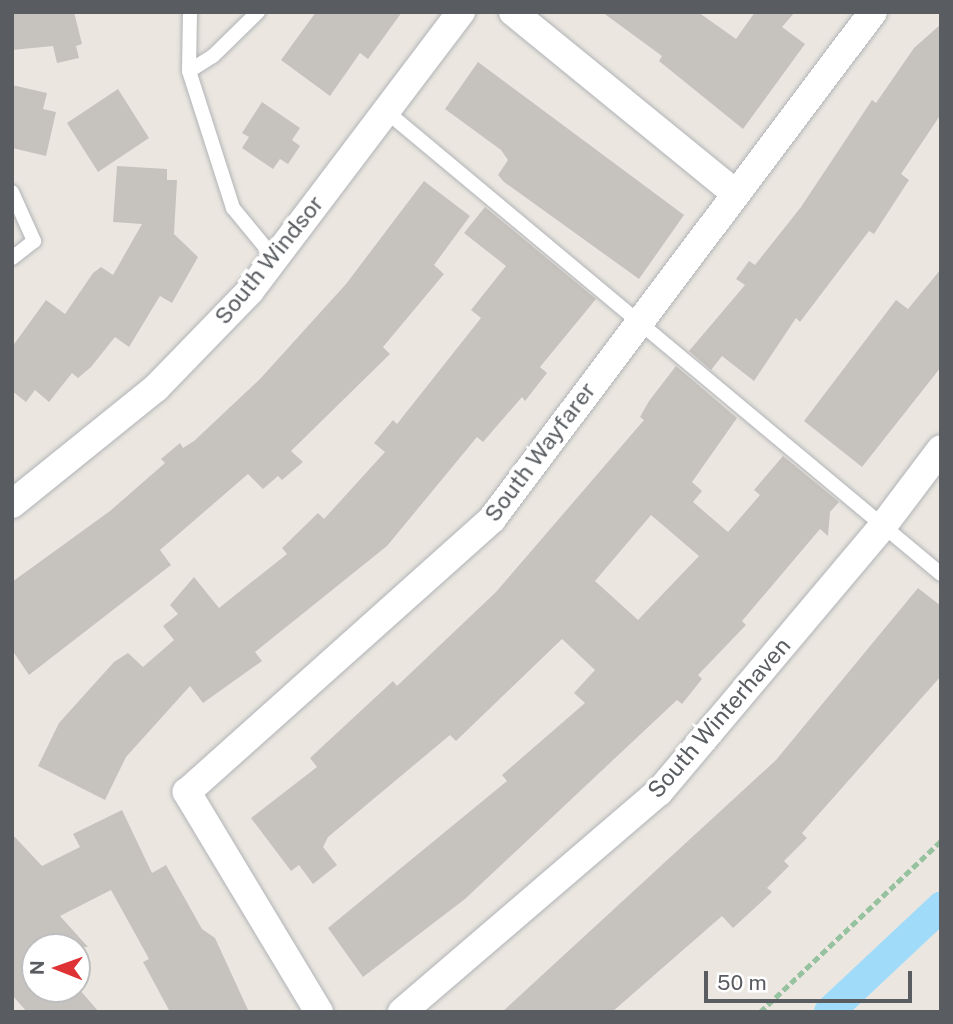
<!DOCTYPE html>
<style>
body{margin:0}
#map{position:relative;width:953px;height:1024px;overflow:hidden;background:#ebe7e0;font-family:"Public Sans",sans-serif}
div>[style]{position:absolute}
.canal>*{height:30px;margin:-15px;padding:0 15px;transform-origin:15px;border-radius:15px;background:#a1dbfa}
.building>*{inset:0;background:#c6c2bd}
.path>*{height:4.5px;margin-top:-2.25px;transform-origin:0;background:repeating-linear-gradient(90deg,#97c29f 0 7px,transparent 0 10.5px)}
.roads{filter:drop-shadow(0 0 2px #b1b3b7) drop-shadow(0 0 2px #b1b3b7)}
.service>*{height:14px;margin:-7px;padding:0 7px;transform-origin:7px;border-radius:7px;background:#fff}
.minor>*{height:28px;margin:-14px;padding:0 14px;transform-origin:14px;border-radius:14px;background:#fff}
span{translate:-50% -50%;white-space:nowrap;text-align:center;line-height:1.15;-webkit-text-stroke:7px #fff;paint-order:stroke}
.street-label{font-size:23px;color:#595c60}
.frame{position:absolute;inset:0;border:14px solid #595c60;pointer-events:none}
.north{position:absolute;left:21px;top:933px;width:70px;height:70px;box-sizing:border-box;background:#fff;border:2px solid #bdbebf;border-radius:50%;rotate:271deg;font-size:19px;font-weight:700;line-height:28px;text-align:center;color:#595c60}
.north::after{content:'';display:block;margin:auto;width:24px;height:32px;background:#de3234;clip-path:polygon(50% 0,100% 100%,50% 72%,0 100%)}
.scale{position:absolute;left:704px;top:971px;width:208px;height:32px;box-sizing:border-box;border:4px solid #595c60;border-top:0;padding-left:9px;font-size:21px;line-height:24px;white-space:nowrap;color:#595c60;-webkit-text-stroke:5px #fff;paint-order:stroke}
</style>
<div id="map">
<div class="canal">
<i style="left:829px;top:1012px;width:154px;rotate:-43.2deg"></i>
</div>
<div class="building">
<i style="clip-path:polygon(12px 12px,74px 12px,82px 44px,76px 46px,79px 58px,57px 63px,53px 46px,12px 50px)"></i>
<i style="clip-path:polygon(316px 12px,402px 12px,368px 59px,360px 53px,330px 96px,281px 60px)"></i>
<i style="clip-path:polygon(602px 12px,698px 12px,736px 39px,755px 12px,795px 12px,782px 27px,805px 44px,743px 129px,659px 61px,662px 56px)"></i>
<i style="clip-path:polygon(941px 24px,941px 114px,901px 174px,909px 180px,874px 234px,869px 231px,800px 322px,796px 318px,754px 381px,722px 356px,711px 370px,689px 351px,745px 285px,736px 279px,749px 261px,755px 265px,801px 207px,872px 100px,876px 103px,914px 48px)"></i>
<i style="clip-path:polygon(478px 62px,684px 215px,639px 279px,504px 182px,498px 175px,508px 160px,501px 150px,445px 109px)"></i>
<i style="clip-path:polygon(12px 85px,47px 93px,43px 109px,56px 112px,46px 156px,12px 148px)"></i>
<i style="clip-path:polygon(118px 89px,149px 138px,98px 172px,67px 123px)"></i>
<i style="clip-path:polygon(262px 102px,300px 128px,292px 140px,300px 146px,288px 164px,280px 159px,273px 169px,242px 148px,249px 137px,242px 133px)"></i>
<i style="clip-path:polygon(117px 166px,167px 169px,167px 180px,177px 180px,174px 234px,198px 257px,172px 303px,160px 296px,129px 347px,115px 337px,91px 367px,78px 378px,72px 373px,49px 402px,35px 390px,26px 402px,12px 391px,12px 347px,46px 300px,65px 314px,93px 273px,101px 267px,113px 275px,142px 224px,113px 222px)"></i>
<i style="clip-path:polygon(424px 181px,470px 216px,434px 265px,444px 274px,383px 347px,390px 354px,291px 451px,303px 462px,282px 480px,278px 476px,263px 489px,248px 474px,160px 550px,171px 565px,29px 675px,12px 650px,12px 582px,110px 511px,165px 463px,161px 459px,180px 443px,183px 448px,194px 441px,260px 379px,346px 284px)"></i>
<i style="clip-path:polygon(485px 207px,596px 299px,540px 367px,547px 373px,525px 401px,522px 397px,483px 442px,477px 437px,387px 546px,255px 652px,262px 661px,203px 703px,190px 686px,126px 757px,105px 800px,38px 766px,59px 723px,114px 662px,128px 653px,143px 667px,174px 640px,163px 626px,178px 614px,170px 605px,194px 577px,219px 608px,287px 554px,282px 548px,318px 513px,324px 519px,385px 452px,374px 443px,393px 420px,397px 424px,481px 318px,471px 310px,506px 266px,464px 233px)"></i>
<i style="clip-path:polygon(941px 269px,941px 367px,862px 467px,804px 421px,896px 300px,908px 309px)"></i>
<i style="clip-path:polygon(evenodd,676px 366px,737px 418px,692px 482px,702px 491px,693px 502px,728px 532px,760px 495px,754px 490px,783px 456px,839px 502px,830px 512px,828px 536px,820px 529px,742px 621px,746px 625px,698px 675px,702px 679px,682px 704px,677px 700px,465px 899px,363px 977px,328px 928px,507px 781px,502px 775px,585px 703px,574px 693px,595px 670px,562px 639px,456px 741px,450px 735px,328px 837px,323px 847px,337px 865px,313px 884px,299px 865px,291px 871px,251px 818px,317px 767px,310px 758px,393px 681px,397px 686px,496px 592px,644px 420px,640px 417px,649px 401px,676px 366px,651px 515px,699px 556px,638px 620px,595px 581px,651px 515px)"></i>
<i style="clip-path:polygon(918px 588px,941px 606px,941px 676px,802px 833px,807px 838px,784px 861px,789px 866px,767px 888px,772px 892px,733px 928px,722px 916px,612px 1012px,502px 1012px,776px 760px)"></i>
<i style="clip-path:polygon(122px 810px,152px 873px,166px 865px,202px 929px,215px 938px,249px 1012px,170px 1012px,143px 962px,149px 959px,111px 890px,60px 916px,88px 947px,35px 947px,35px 989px,79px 989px,99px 1012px,27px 1012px,12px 995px,12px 834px,42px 866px,80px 847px,73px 834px)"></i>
</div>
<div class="path">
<i style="left:760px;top:1012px;width:249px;rotate:-43.4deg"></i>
</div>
<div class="roads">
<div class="service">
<i style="left:190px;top:12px;width:59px;rotate:91deg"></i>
<i style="left:189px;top:71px;width:144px;rotate:72.2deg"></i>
<i style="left:233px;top:208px;width:65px;rotate:50.6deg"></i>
<i style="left:189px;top:71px;width:28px;rotate:-32deg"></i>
<i style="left:213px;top:56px;width:63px;rotate:-44.4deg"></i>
<i style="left:387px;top:112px;width:721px;rotate:39.83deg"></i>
<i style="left:12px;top:192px;width:54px;rotate:65.8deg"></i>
<i style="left:34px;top:241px;width:28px;rotate:142deg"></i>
</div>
<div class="minor">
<i style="left:513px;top:12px;width:285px;rotate:39.2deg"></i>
<i style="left:12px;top:504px;width:185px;rotate:-38.9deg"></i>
<i style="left:156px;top:388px;width:135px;rotate:-45.9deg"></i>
<i style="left:250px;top:291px;width:350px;rotate:-52.9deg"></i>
<i style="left:319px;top:1012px;width:257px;rotate:-121deg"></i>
<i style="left:187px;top:792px;width:409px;rotate:-41.8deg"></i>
<i style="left:492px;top:519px;width:634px;rotate:-53.08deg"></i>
<i style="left:402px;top:1012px;width:338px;rotate:-40.6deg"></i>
<i style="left:659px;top:792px;width:348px;rotate:-49.9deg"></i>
<i style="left:883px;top:526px;width:96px;rotate:-53deg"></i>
</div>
</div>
<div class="street-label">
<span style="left:269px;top:260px;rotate:-51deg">South Windsor</span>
<span style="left:540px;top:452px;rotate:-53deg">South Wayfarer</span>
<span style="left:719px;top:718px;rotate:-49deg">South Winterhaven</span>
</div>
<div class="frame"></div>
<div class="north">N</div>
<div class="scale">50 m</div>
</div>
